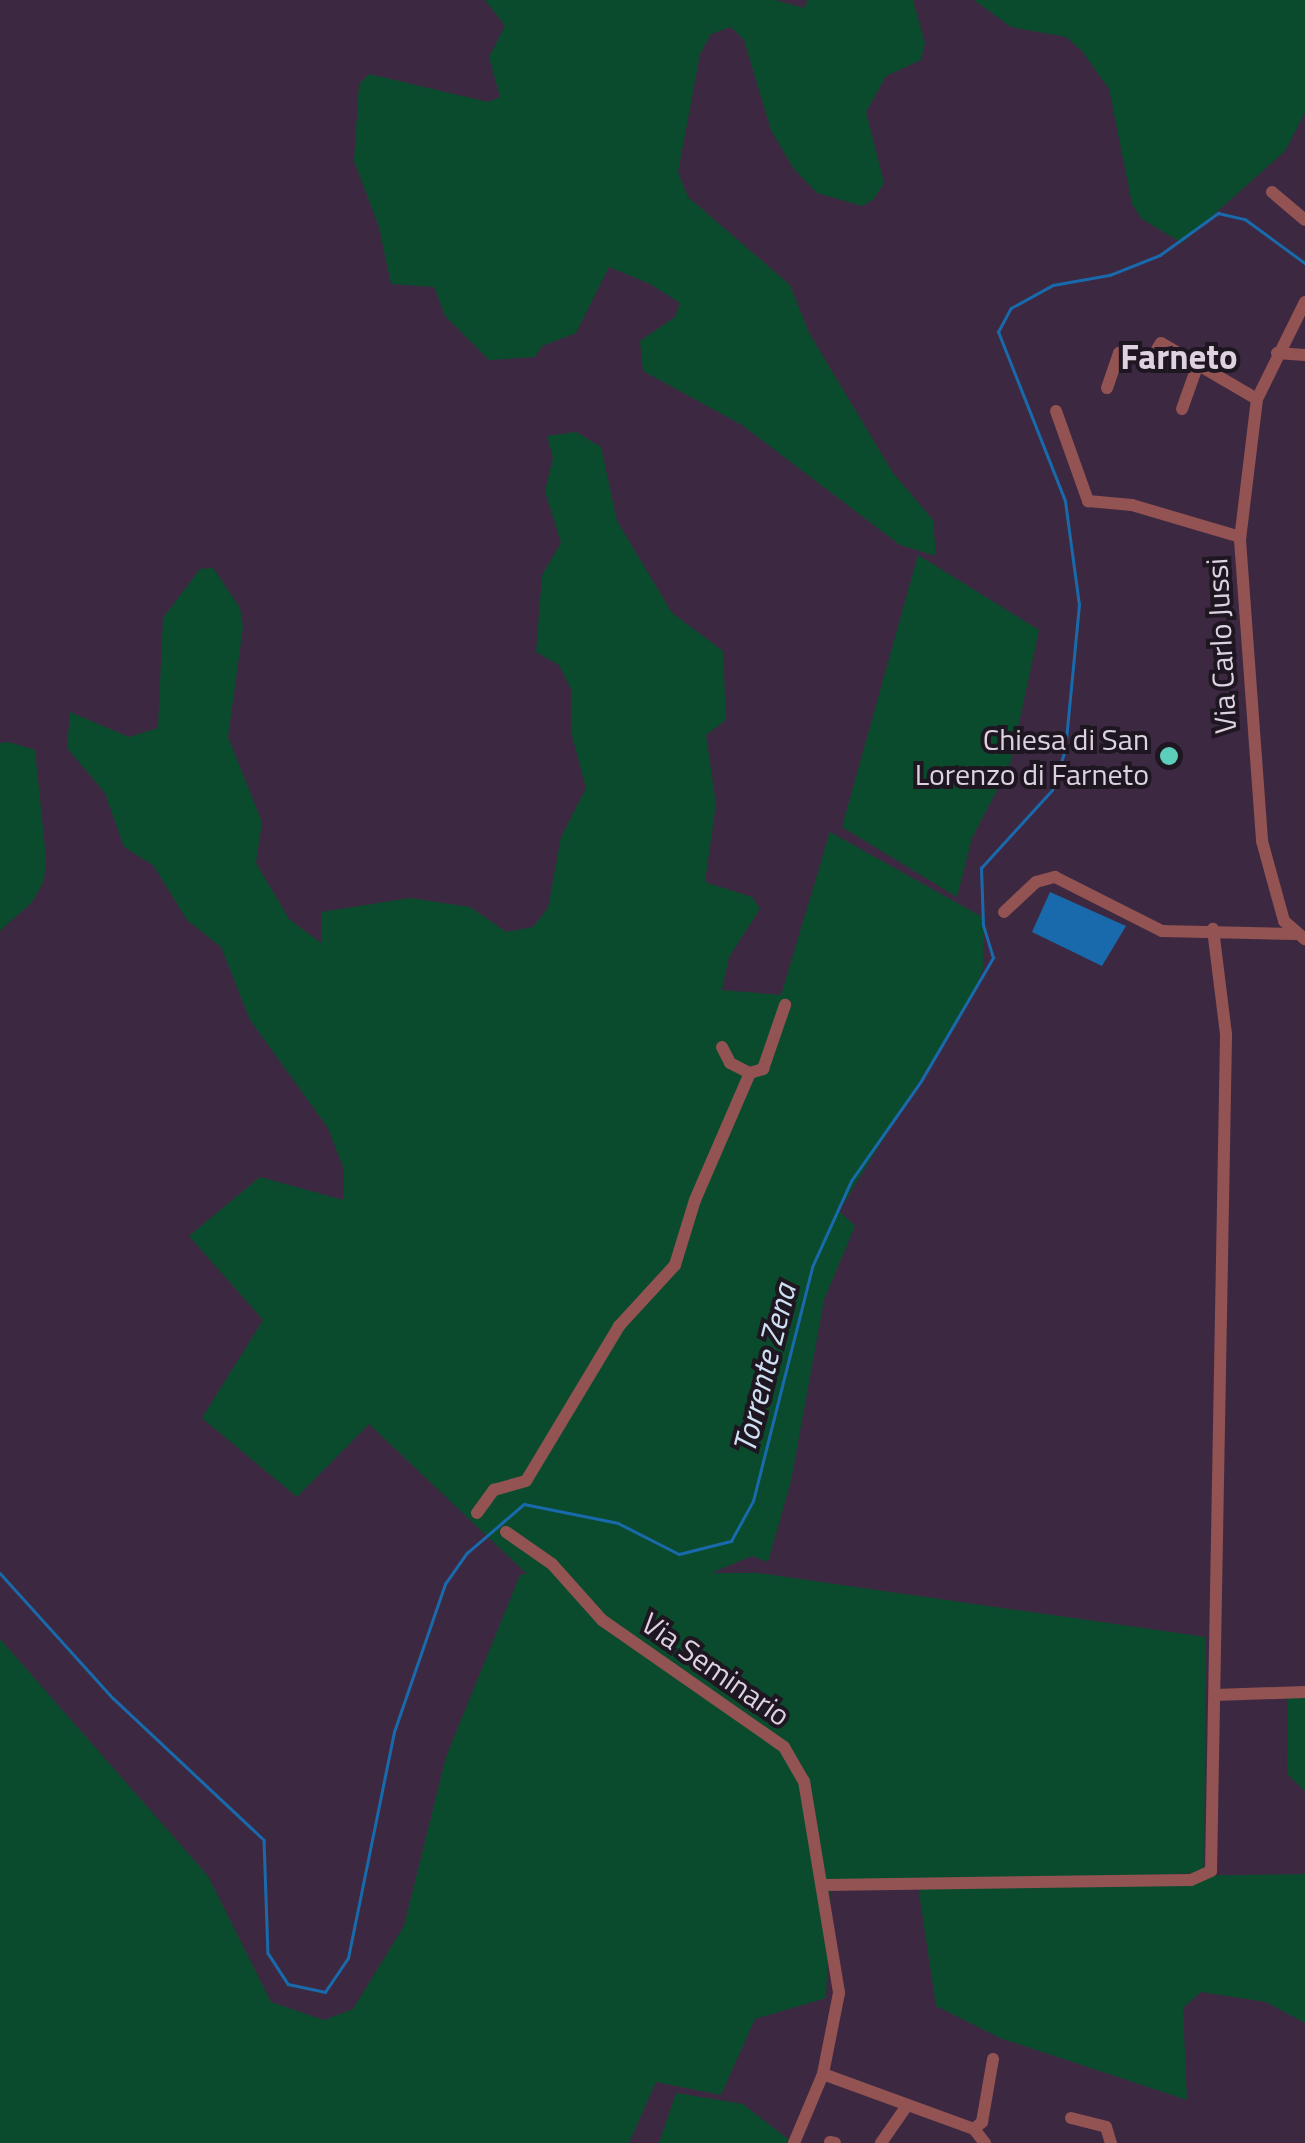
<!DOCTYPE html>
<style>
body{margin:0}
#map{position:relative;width:1305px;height:2143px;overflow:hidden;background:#3c2941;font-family:"Titillium Web",sans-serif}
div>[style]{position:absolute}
.green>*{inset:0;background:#0b4b2d}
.water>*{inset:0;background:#196aac}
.stream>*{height:2.5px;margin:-1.25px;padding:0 1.25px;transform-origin:1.25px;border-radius:1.25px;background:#196aac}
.minor>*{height:12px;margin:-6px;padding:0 6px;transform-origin:6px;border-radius:6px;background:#925352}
.dots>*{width:28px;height:28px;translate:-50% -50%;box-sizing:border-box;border:5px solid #1e1620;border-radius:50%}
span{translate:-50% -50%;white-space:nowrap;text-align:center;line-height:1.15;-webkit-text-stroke:8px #1e1620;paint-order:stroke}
.street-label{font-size:30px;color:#ded2e1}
.poi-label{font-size:30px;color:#ded2e1}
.right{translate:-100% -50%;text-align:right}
.water-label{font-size:32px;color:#cfe0f3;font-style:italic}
.quarter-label{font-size:35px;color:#ded2e1;font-weight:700}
</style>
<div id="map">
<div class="green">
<i style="clip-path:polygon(485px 0,775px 0,804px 8px,808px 0,913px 0,925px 43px,921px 60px,886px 76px,866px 112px,884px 183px,873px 200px,862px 206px,817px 193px,793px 168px,771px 130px,744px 40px,731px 27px,711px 34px,700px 54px,678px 172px,688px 197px,790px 285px,809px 333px,893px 473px,933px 520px,936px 556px,900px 545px,742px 425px,643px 371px,640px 341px,675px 317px,680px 303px,650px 284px,609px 267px,576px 333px,542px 346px,535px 357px,489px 360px,445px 316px,434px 287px,391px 284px,379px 227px,354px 161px,359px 84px,369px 74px,488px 102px,500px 97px,489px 57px,505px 26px)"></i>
<i style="clip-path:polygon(974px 0,1305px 0,1305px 113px,1285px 151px,1182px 243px,1142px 219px,1132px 204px,1109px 89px,1082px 51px,1066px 37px,1011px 27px)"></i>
<i style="clip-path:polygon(576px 432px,601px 447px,617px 521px,672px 613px,723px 651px,726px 720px,706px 735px,716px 804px,705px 882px,752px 897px,760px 909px,729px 957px,722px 990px,781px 995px,830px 832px,984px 918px,983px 969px,973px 994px,839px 1211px,855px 1226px,824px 1300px,791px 1481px,768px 1562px,752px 1556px,711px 1573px,758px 1573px,1206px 1637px,1204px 1873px,1034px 1878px,1305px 1874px,1305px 2023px,1266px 2002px,1201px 1992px,1183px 2008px,1187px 2100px,1000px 2038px,936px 2006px,917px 1879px,831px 1882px,826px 1998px,755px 2019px,721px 2095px,656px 2082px,629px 2143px,0 2143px,0 1639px,208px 1876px,271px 2002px,324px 2020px,353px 2009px,404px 1926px,446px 1757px,520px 1575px,527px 1574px,369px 1424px,297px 1497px,202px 1418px,263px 1320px,189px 1236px,260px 1177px,343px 1200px,344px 1170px,328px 1128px,250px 1020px,221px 947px,187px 920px,153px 865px,124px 847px,105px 793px,67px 748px,70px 712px,129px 737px,158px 728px,163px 618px,200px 569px,213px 568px,240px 608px,243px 627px,228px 737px,262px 822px,256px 863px,289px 919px,321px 943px,321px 912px,410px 898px,470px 907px,506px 932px,533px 927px,548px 908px,561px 837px,586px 788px,571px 732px,571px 689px,559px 665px,536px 652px,542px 575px,561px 543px,545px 491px,553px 458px,547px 436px)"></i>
<i style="clip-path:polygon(918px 555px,1039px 630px,1010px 765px,972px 838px,957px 897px,842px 827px)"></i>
<i style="clip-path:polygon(9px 742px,35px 750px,46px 858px,44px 881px,32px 902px,0 931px,0 743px)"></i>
<i style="clip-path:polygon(1305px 1692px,1305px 1791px,1287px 1774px,1288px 1694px)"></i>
<i style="clip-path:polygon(676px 2093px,743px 2104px,793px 2143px,659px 2143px)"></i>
</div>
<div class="water">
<i style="clip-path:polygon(1050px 892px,1126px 926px,1102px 966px,1032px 932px)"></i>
</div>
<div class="stream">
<i style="left:0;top:1573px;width:169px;rotate:47.9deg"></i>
<i style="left:113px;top:1698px;width:207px;rotate:43.2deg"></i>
<i style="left:264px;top:1840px;width:113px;rotate:88deg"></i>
<i style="left:268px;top:1953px;width:37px;rotate:57deg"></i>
<i style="left:288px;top:1984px;width:38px;rotate:12deg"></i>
<i style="left:325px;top:1992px;width:41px;rotate:-55.9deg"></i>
<i style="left:348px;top:1958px;width:231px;rotate:-78.5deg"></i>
<i style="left:394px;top:1732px;width:157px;rotate:-71deg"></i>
<i style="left:445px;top:1584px;width:38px;rotate:-55deg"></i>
<i style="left:467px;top:1553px;width:75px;rotate:-40.7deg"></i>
<i style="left:524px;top:1504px;width:96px;rotate:11.4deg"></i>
<i style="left:618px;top:1523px;width:68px;rotate:26.9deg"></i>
<i style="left:679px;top:1554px;width:54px;rotate:-14deg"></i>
<i style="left:731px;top:1541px;width:46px;rotate:-61.2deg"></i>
<i style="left:753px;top:1501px;width:241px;rotate:-75.8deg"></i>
<i style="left:812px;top:1267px;width:94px;rotate:-65.6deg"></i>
<i style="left:851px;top:1181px;width:122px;rotate:-55deg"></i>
<i style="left:921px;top:1081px;width:143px;rotate:-59.7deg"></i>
<i style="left:993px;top:958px;width:34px;rotate:-107deg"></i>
<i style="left:983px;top:925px;width:57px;rotate:-92deg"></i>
<i style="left:981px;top:868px;width:105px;rotate:-47.7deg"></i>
<i style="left:1052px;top:790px;width:42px;rotate:-72deg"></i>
<i style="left:1065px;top:750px;width:146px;rotate:-84.5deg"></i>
<i style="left:1079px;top:605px;width:105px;rotate:-97.7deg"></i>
<i style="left:1065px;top:501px;width:182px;rotate:-111.6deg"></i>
<i style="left:998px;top:332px;width:27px;rotate:-62deg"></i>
<i style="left:1011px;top:308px;width:48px;rotate:-28.7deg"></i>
<i style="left:1053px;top:285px;width:58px;rotate:-10deg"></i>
<i style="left:1110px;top:275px;width:54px;rotate:-21.8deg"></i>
<i style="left:1160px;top:255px;width:72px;rotate:-35.9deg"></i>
<i style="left:1218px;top:213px;width:28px;rotate:13deg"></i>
<i style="left:1245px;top:219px;width:74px;rotate:36.3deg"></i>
</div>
<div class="minor">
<i style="left:1272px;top:192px;width:43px;rotate:40.3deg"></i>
<i style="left:1305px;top:302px;width:108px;rotate:116.3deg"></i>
<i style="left:1257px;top:399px;width:142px;rotate:96.9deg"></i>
<i style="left:1240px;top:540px;width:302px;rotate:85.8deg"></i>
<i style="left:1262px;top:841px;width:83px;rotate:74.6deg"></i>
<i style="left:1284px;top:921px;width:28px;rotate:41deg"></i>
<i style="left:1277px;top:353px;width:28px;rotate:4deg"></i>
<i style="left:1107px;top:388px;width:37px;rotate:-71deg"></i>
<i style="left:1119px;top:353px;width:32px;rotate:13deg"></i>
<i style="left:1150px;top:360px;width:20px;rotate:-57deg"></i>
<i style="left:1161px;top:343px;width:111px;rotate:30.3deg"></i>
<i style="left:1182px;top:409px;width:48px;rotate:-70.4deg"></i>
<i style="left:1056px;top:411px;width:96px;rotate:70.4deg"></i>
<i style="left:1088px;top:501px;width:44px;rotate:5.2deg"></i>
<i style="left:1132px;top:505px;width:113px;rotate:16.5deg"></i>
<i style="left:1004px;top:912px;width:44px;rotate:-43.2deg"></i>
<i style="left:1036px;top:882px;width:20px;rotate:-15deg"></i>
<i style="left:1055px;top:877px;width:120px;rotate:26.8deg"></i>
<i style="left:1162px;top:931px;width:134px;rotate:1.3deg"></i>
<i style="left:722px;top:1047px;width:18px;rotate:63deg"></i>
<i style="left:730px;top:1063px;width:22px;rotate:27deg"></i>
<i style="left:477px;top:1513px;width:29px;rotate:-54deg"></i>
<i style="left:494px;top:1490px;width:33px;rotate:-16deg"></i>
<i style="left:526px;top:1481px;width:181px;rotate:-59deg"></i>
<i style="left:619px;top:1326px;width:83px;rotate:-47.4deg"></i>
<i style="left:675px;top:1265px;width:68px;rotate:-72.9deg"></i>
<i style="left:695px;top:1200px;width:138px;rotate:-66.6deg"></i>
<i style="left:750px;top:1073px;width:14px;rotate:-17deg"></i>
<i style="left:763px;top:1069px;width:68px;rotate:-71deg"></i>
<i style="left:506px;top:1532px;width:56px;rotate:34.8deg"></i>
<i style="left:552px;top:1564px;width:75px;rotate:48.2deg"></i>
<i style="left:602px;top:1620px;width:222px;rotate:34.9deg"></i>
<i style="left:784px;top:1747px;width:39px;rotate:60deg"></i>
<i style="left:804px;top:1781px;width:215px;rotate:80.6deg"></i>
<i style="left:839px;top:1993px;width:83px;rotate:101.2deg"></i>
<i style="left:823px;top:2074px;width:75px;rotate:112.8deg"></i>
<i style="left:1215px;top:1695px;width:90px;rotate:-1.9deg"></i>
<i style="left:824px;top:1885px;width:367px;rotate:-0.8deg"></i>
<i style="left:1191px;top:1880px;width:22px;rotate:-24deg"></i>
<i style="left:1211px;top:1871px;width:837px;rotate:-88.97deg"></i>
<i style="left:1226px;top:1034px;width:106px;rotate:-97.1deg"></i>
<i style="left:823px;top:2074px;width:161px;rotate:20deg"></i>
<i style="left:974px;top:2129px;width:18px;rotate:52deg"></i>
<i style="left:1071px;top:2118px;width:36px;rotate:14deg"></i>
<i style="left:1106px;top:2127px;width:17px;rotate:73deg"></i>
<i style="left:974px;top:2129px;width:11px;rotate:-41deg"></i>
<i style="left:982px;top:2122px;width:64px;rotate:-80.1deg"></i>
<i style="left:830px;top:2142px;width:5px;rotate:11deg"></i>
<i style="left:881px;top:2143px;width:44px;rotate:-55.2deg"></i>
</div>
<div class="dots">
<i style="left:1169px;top:756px;background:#5cceba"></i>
</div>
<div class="street-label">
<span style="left:1221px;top:646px;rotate:-93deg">Via Carlo Jussi</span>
<span style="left:716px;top:1669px;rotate:35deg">Via Seminario</span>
</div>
<div class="poi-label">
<span class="right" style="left:1149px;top:756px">Chiesa di San<br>Lorenzo di Farneto</span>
</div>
<div class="water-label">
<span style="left:764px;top:1368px;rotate:-76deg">Torrente Zena</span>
</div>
<div class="quarter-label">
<span style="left:1179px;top:356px">Farneto</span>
</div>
</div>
